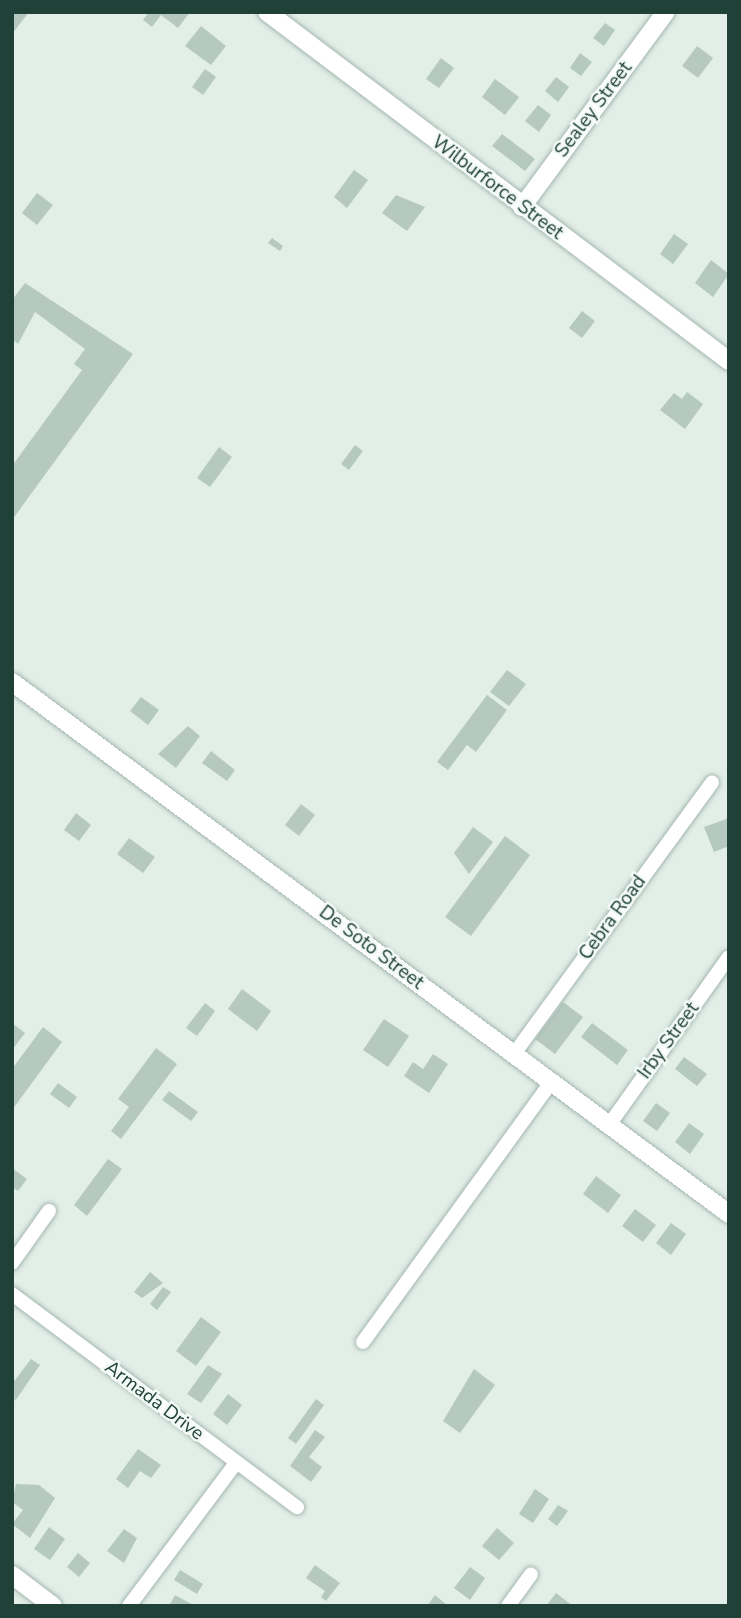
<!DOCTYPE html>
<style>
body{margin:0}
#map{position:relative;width:741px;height:1618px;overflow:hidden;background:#e2eee8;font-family:"Nunito Sans",sans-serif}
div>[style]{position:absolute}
.building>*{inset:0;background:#b6c9c1}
.roads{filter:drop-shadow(0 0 2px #a4b7af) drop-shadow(0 0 2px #a4b7af)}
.minor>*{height:14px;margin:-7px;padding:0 7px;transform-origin:7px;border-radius:7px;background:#fff}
.tertiary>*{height:18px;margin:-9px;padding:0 9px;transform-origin:9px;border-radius:9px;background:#fff}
span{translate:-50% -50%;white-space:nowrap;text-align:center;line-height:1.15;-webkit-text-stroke:5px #f3faf6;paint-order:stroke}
.street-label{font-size:19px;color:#1f4137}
.frame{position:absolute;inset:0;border:14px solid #1f4137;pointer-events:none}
</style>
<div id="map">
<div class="building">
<i style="clip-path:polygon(12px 12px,29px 12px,12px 34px)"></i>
<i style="clip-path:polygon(149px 12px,190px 12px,178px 28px,161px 15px,152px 27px,143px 20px)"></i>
<i style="clip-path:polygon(605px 23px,615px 30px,604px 46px,593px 38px)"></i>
<i style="clip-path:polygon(201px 26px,226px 46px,211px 65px,185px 46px)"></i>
<i style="clip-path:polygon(697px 46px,713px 58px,698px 78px,682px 66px)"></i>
<i style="clip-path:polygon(580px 53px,592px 62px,581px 76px,570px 68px)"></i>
<i style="clip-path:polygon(441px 58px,454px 68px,439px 88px,426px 79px)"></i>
<i style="clip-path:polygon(205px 69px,216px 77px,203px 95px,192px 87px)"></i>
<i style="clip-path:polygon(556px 77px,569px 87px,558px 102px,545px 91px)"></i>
<i style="clip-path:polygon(495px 79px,519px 97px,505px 115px,482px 97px)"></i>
<i style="clip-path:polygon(538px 105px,551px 115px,539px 132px,525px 121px)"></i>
<i style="clip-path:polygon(502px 134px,535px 159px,525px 171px,492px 146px)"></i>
<i style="clip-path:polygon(354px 170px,368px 180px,347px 208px,334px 197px)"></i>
<i style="clip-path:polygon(37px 193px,53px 205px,37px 225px,22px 213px)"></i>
<i style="clip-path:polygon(396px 195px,425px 207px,407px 231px,382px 213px)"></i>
<i style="clip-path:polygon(674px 234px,688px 244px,673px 264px,660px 254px)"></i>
<i style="clip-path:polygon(272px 238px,283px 246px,280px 251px,268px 243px)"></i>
<i style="clip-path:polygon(711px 260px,729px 274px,713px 297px,695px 283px)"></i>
<i style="clip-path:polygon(25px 283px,133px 354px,12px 520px,12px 466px,82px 370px,74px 364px,85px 349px,35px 312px,18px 344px,12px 339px,12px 300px)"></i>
<i style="clip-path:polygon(582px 311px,595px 321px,582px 338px,569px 328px)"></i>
<i style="clip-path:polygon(687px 392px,703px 404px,685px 429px,660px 410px,674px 393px,682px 399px)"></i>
<i style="clip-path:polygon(355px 445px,363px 451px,349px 470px,341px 464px)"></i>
<i style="clip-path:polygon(219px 447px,232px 457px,210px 487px,197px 478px)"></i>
<i style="clip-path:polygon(507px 670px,526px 684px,509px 706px,490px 692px)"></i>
<i style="clip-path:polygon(487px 695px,507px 710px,476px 752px,467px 745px,448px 770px,437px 762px)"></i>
<i style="clip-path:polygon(141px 697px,159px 710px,148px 725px,130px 711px)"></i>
<i style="clip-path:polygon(188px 726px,200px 736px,176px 768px,158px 754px)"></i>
<i style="clip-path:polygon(211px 751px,235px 770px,227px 781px,202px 763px)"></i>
<i style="clip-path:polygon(301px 804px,315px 815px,299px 836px,285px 825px)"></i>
<i style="clip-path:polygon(76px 813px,91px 825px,79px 841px,64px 830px)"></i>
<i style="clip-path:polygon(729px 818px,729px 846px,714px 852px,704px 827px)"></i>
<i style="clip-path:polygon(473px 827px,493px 842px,469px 874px,454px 853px)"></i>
<i style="clip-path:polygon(505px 836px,530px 855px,471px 936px,445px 917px)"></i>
<i style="clip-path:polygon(129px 838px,155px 857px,143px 873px,117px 854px)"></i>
<i style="clip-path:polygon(242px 989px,271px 1011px,257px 1031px,228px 1009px)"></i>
<i style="clip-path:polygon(563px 1002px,583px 1017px,555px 1054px,535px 1039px)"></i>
<i style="clip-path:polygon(205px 1003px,215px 1011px,197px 1036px,186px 1028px)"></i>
<i style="clip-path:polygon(384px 1019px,409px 1036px,388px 1067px,363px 1050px)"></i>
<i style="clip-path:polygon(12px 1023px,25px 1033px,12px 1050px)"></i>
<i style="clip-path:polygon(592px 1023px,628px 1050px,617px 1065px,581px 1037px)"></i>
<i style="clip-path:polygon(43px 1027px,62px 1042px,12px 1110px,12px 1069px)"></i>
<i style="clip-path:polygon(156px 1048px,177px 1064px,121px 1139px,111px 1131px,129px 1107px,118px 1099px)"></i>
<i style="clip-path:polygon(433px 1054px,448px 1064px,429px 1093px,404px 1076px,413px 1062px,423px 1069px)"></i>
<i style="clip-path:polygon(684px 1057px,707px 1074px,697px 1086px,675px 1069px)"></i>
<i style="clip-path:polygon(58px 1083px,77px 1097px,69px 1108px,50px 1094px)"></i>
<i style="clip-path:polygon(169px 1091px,198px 1112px,191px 1121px,162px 1100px)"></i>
<i style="clip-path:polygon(656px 1103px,670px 1113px,657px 1131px,643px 1121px)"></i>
<i style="clip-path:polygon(689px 1123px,704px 1134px,690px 1154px,675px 1142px)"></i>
<i style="clip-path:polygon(108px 1159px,122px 1169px,87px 1216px,74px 1205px)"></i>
<i style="clip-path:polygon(12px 1168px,27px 1179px,18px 1191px,12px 1187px)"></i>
<i style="clip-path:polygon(596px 1176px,621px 1195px,608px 1213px,583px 1194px)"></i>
<i style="clip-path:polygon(635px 1209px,656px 1225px,643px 1242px,622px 1226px)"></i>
<i style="clip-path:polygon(671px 1223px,686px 1234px,671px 1255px,656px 1243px)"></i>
<i style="clip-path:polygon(150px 1272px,163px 1283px,142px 1298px,134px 1292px)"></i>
<i style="clip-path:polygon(163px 1287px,171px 1292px,157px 1310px,150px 1304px)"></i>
<i style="clip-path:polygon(201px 1317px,221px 1332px,196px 1366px,176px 1351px)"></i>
<i style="clip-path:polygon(31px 1359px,40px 1365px,15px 1401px,12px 1384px)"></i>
<i style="clip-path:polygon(208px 1365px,222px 1374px,201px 1403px,187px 1394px)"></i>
<i style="clip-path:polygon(474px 1369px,495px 1385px,460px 1433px,443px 1421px)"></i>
<i style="clip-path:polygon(228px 1394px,242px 1405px,227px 1425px,213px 1414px)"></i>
<i style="clip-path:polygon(316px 1399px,324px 1405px,296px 1444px,288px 1438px)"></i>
<i style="clip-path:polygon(315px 1430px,325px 1437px,309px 1457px,322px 1467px,311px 1482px,290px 1466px)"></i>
<i style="clip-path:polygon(138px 1449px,161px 1465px,151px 1478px,140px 1471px,128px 1488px,116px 1479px)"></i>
<i style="clip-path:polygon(16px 1484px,39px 1485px,55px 1498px,30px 1538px,12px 1524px,23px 1510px,12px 1502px)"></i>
<i style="clip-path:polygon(535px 1489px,549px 1499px,533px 1523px,519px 1514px)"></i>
<i style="clip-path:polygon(558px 1505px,568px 1511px,557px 1526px,548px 1519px)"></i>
<i style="clip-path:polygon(49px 1527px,65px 1539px,50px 1560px,34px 1549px)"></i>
<i style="clip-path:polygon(497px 1528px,514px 1543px,499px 1560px,482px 1546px)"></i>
<i style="clip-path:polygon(124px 1529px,137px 1538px,124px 1563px,107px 1551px)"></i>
<i style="clip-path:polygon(78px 1553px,90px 1563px,79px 1577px,67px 1567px)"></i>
<i style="clip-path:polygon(315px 1565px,340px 1583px,326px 1601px,321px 1597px,325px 1591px,306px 1578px)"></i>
<i style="clip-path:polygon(470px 1567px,485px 1578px,470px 1600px,454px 1588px)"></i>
<i style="clip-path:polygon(180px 1570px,203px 1584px,197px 1594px,174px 1580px)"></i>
<i style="clip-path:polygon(556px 1593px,573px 1606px,546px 1606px)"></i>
<i style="clip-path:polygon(175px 1595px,195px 1606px,169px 1606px)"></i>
<i style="clip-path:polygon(435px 1595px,448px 1606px,427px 1606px)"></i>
</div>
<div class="roads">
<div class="minor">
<i style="left:514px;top:1054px;width:336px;rotate:-53.9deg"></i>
<i style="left:609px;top:1125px;width:206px;rotate:-54.5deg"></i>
<i style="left:12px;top:1263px;width:64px;rotate:-54.6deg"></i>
<i style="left:12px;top:1294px;width:356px;rotate:36.8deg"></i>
<i style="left:363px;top:1342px;width:321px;rotate:-54.1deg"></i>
<i style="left:129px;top:1606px;width:179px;rotate:-53.2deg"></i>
<i style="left:508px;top:1606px;width:39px;rotate:-54deg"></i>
</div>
<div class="tertiary">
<i style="left:267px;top:12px;width:579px;rotate:37.07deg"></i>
<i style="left:522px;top:207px;width:242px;rotate:-53.6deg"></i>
<i style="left:12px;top:682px;width:893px;rotate:36.57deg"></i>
<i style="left:12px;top:1575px;width:51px;rotate:37.1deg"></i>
</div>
</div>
<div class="street-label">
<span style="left:594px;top:110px;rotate:-53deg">Sealey Street</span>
<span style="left:497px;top:188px;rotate:37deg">Wilburforce Street</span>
<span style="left:613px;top:918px;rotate:-54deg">Cebra Road</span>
<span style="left:371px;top:948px;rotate:37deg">De Soto Street</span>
<span style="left:669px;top:1041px;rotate:-54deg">Irby Street</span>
<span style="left:154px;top:1401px;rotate:37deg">Armada Drive</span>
</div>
<div class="frame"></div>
</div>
